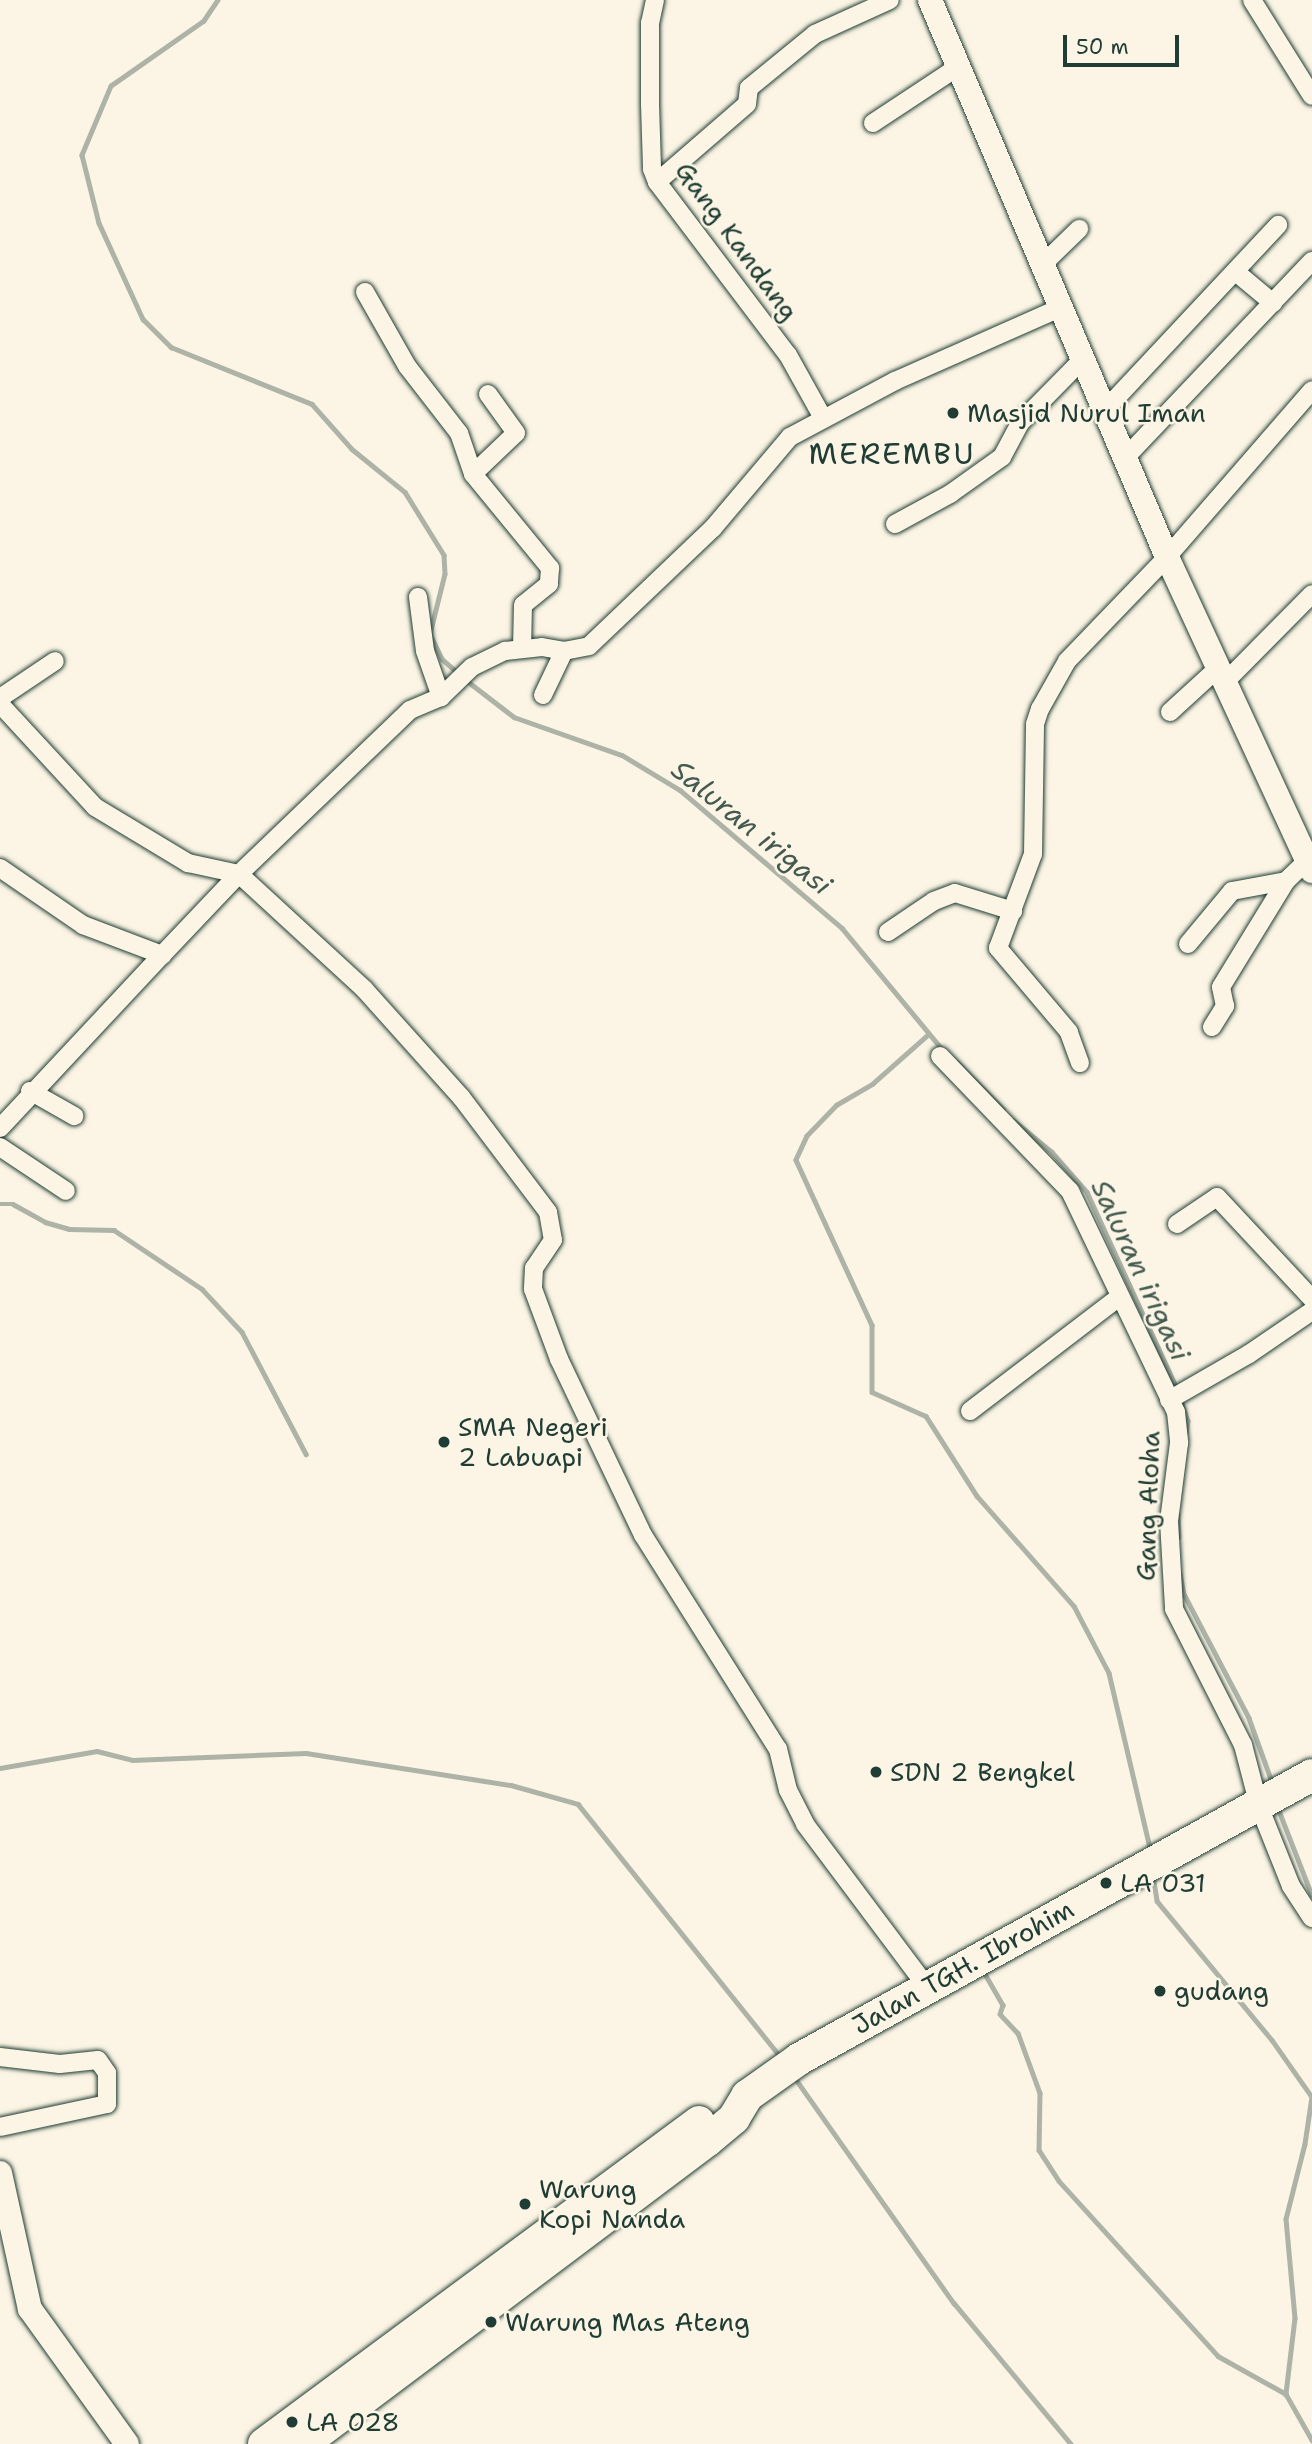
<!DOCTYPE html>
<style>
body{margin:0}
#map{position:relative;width:1312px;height:2444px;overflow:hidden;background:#fcf5e5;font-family:"Shantell Sans",sans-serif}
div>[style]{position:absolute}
.stream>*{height:4.5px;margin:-2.25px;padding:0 2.25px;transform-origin:2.25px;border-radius:2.25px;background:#aeb3a7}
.roads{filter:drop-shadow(0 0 2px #1f3d34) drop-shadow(0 0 2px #1f3d34)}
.street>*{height:18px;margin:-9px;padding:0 9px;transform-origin:9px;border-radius:9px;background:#fcf5e5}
.secondary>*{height:24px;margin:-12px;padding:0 12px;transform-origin:12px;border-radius:12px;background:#fcf5e5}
.highway>*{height:32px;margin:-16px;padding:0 16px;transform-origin:16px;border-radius:16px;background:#fcf5e5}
.dots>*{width:19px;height:19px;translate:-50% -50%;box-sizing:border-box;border:4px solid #fcf5e5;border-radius:50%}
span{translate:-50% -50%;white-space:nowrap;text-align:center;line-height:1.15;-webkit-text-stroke:5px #fcf5e5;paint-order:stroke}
.street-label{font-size:26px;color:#1f3d34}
.poi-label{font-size:26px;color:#1f3d34}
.left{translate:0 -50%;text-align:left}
.water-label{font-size:28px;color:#435a51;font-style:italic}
.quarter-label{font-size:30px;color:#1f3d34;letter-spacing:2px}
.scale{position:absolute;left:1063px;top:35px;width:116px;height:32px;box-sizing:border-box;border:4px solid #1f3d34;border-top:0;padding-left:9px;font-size:21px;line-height:24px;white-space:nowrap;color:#1f3d34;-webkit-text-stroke:5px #fcf5e5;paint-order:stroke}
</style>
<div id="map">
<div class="stream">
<i style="left:218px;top:0;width:25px;rotate:124deg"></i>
<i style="left:204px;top:21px;width:113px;rotate:145deg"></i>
<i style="left:111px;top:86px;width:75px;rotate:112.8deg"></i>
<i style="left:82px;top:155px;width:70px;rotate:76deg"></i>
<i style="left:99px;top:223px;width:106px;rotate:65.4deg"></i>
<i style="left:143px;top:319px;width:40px;rotate:45deg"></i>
<i style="left:171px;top:347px;width:152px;rotate:22deg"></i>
<i style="left:312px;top:404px;width:60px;rotate:48.4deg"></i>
<i style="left:352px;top:449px;width:68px;rotate:39.1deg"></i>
<i style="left:405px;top:492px;width:74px;rotate:58.2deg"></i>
<i style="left:444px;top:555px;width:19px;rotate:87deg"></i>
<i style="left:445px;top:574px;width:62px;rotate:104deg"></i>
<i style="left:430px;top:634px;width:28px;rotate:64deg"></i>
<i style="left:442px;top:659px;width:23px;rotate:41deg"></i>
<i style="left:466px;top:680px;width:61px;rotate:37.6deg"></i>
<i style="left:514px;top:717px;width:114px;rotate:19.4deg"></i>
<i style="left:622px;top:755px;width:68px;rotate:31.1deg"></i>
<i style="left:680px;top:790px;width:213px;rotate:40.4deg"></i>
<i style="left:842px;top:928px;width:158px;rotate:50.4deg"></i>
<i style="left:927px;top:1036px;width:72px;rotate:138.4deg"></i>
<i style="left:873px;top:1084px;width:42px;rotate:149.7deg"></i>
<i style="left:837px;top:1105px;width:43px;rotate:134.1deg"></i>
<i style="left:807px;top:1136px;width:26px;rotate:115deg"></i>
<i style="left:796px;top:1160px;width:182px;rotate:65.3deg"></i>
<i style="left:872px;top:1325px;width:67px;rotate:90deg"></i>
<i style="left:872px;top:1392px;width:59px;rotate:24deg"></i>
<i style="left:926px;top:1416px;width:95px;rotate:57.5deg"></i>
<i style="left:977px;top:1496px;width:147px;rotate:48.6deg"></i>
<i style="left:1074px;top:1606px;width:76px;rotate:62.4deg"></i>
<i style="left:1109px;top:1673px;width:184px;rotate:76.8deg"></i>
<i style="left:957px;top:1062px;width:66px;rotate:45.6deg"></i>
<i style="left:1013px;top:1120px;width:50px;rotate:39.4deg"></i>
<i style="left:1052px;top:1152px;width:53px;rotate:48.8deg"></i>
<i style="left:1087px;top:1192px;width:217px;rotate:65.4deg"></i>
<i style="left:0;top:1204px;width:13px"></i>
<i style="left:13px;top:1204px;width:37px;rotate:29deg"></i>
<i style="left:45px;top:1222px;width:25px;rotate:16deg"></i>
<i style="left:69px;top:1229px;width:45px;rotate:1.3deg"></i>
<i style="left:114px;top:1230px;width:106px;rotate:33.8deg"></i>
<i style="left:202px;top:1289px;width:59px;rotate:47.1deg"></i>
<i style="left:242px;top:1332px;width:138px;rotate:62.3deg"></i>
<i style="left:1180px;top:1398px;width:24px;rotate:71deg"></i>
<i style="left:1188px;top:1421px;width:12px;rotate:99deg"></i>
<i style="left:1178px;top:1514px;width:23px;rotate:88deg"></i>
<i style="left:1180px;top:1574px;width:20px;rotate:79deg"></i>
<i style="left:1184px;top:1594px;width:140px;rotate:62.3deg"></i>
<i style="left:1249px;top:1718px;width:68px;rotate:70.2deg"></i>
<i style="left:0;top:1768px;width:98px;rotate:-9.9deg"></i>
<i style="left:97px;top:1751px;width:36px;rotate:14deg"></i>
<i style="left:132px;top:1760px;width:174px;rotate:-2.3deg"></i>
<i style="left:306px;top:1753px;width:207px;rotate:8.9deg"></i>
<i style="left:511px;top:1785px;width:70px;rotate:15.8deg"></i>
<i style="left:578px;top:1804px;width:327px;rotate:51.3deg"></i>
<i style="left:1278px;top:1808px;width:93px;rotate:68.7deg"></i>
<i style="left:1153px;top:1875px;width:26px;rotate:81deg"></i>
<i style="left:1157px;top:1901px;width:180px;rotate:50.4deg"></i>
<i style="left:1272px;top:2040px;width:70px;rotate:54.9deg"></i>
<i style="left:1312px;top:2097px;width:48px;rotate:98.5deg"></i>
<i style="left:1305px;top:2144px;width:77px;rotate:104.2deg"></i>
<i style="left:1286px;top:2219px;width:99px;rotate:84.8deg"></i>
<i style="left:1295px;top:2318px;width:77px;rotate:96.8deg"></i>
<i style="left:1286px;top:2394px;width:53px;rotate:60.5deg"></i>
<i style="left:985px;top:1974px;width:36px;rotate:60deg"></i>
<i style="left:1003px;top:2005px;width:9px;rotate:108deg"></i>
<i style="left:1000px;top:2014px;width:26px;rotate:47deg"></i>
<i style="left:1018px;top:2033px;width:64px;rotate:69.9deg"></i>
<i style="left:1040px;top:2093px;width:57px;rotate:91deg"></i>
<i style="left:1039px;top:2150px;width:37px;rotate:57deg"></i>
<i style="left:1059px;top:2181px;width:236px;rotate:47.7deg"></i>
<i style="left:1218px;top:2356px;width:78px;rotate:29.2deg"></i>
<i style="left:795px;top:2078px;width:276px;rotate:54.8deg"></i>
<i style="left:954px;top:2303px;width:183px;rotate:50.3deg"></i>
</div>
<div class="roads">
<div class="street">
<i style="left:655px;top:0;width:24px;rotate:102deg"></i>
<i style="left:650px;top:23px;width:81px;rotate:90deg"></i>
<i style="left:650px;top:104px;width:65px;rotate:88.2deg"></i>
<i style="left:652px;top:169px;width:14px;rotate:69deg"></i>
<i style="left:657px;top:182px;width:217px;rotate:52.9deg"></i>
<i style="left:788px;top:355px;width:72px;rotate:60.9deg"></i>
<i style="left:1252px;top:0;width:113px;rotate:58deg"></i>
<i style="left:873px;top:123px;width:102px;rotate:-33.4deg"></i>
<i style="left:657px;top:182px;width:119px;rotate:-40.9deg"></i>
<i style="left:747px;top:104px;width:16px;rotate:-83deg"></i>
<i style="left:749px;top:88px;width:85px;rotate:-39.3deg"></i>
<i style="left:815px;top:34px;width:82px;rotate:-24.4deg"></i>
<i style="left:1042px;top:265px;width:52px;rotate:-44.2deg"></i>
<i style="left:1237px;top:273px;width:47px;rotate:39.8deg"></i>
<i style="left:365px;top:292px;width:85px;rotate:60.4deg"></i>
<i style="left:407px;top:366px;width:85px;rotate:52.2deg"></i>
<i style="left:459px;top:433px;width:43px;rotate:71.1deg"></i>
<i style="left:473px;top:474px;width:122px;rotate:50.7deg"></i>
<i style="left:550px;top:568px;width:16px;rotate:94deg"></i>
<i style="left:549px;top:584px;width:33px;rotate:141deg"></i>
<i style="left:523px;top:605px;width:43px;rotate:91.3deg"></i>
<i style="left:1104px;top:411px;width:255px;rotate:-46.9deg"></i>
<i style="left:1124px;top:459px;width:273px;rotate:-46.5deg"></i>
<i style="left:473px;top:474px;width:59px;rotate:-43.6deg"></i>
<i style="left:516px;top:433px;width:48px;rotate:-125.7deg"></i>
<i style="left:895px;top:524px;width:63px;rotate:-28.6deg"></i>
<i style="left:950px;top:494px;width:64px;rotate:-35.4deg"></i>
<i style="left:1002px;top:457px;width:40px;rotate:-62deg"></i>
<i style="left:1021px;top:422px;width:87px;rotate:-45.5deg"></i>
<i style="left:418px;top:597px;width:54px;rotate:82.6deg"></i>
<i style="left:425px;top:651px;width:49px;rotate:70.8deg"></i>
<i style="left:1226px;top:681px;width:122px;rotate:-45.3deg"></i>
<i style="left:543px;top:695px;width:49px;rotate:-64.5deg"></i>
<i style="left:0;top:698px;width:66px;rotate:-33.9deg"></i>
<i style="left:0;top:704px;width:140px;rotate:47.3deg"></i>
<i style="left:95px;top:807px;width:109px;rotate:31.1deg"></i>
<i style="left:188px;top:863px;width:52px;rotate:12.2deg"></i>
<i style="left:239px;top:874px;width:170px;rotate:42.6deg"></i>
<i style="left:364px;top:989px;width:145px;rotate:48.1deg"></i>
<i style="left:461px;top:1097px;width:144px;rotate:52.9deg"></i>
<i style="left:548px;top:1212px;width:28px;rotate:80deg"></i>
<i style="left:553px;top:1240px;width:34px;rotate:124deg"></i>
<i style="left:534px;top:1268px;width:21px;rotate:93deg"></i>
<i style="left:533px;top:1289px;width:75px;rotate:69.6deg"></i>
<i style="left:559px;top:1359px;width:195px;rotate:64.5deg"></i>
<i style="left:643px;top:1535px;width:253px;rotate:57.8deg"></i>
<i style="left:778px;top:1749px;width:42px;rotate:76.3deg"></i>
<i style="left:788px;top:1790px;width:38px;rotate:63deg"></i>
<i style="left:805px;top:1824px;width:202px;rotate:53.2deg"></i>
<i style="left:1170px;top:712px;width:65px;rotate:-42.5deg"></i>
<i style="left:0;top:868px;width:101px;rotate:34.5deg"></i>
<i style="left:83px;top:925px;width:85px;rotate:20.8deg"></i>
<i style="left:162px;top:955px;width:112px;rotate:-46.5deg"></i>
<i style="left:239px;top:874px;width:237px;rotate:-43.8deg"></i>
<i style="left:410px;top:710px;width:34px;rotate:-23deg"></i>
<i style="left:441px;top:697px;width:43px;rotate:-44.1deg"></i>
<i style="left:472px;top:667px;width:37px;rotate:-26deg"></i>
<i style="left:505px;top:651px;width:37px;rotate:-6deg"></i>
<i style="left:542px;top:647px;width:22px;rotate:10deg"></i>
<i style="left:564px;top:651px;width:25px;rotate:-11deg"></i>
<i style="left:589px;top:646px;width:171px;rotate:-43.6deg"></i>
<i style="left:713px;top:528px;width:119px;rotate:-49.8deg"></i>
<i style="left:790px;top:437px;width:119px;rotate:-28.1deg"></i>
<i style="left:895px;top:381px;width:180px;rotate:-23.9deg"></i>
<i style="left:888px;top:932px;width:55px;rotate:-34deg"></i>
<i style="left:934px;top:901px;width:22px;rotate:-21deg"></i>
<i style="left:955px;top:893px;width:61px;rotate:17.2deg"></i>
<i style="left:1188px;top:944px;width:69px;rotate:-50.3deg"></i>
<i style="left:1232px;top:891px;width:55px;rotate:-10.5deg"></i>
<i style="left:1286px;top:881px;width:29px;rotate:-44deg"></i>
<i style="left:1212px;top:1027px;width:25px;rotate:-58deg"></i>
<i style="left:1225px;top:1006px;width:19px;rotate:-102deg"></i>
<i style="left:1221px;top:987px;width:124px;rotate:-58.5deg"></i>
<i style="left:940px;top:1056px;width:187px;rotate:46.1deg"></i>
<i style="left:1070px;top:1191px;width:245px;rotate:64.4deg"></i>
<i style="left:1176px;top:1412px;width:31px;rotate:84deg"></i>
<i style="left:1179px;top:1443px;width:79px;rotate:97.3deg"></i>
<i style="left:1169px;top:1521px;width:88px;rotate:86.7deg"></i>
<i style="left:1174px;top:1609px;width:153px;rotate:63.1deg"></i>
<i style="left:1243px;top:1745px;width:63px;rotate:75.3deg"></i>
<i style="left:1259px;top:1806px;width:86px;rotate:68.2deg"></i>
<i style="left:1291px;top:1886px;width:38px;rotate:57deg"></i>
<i style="left:1080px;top:1063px;width:33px;rotate:-110deg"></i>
<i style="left:1069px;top:1032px;width:110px;rotate:-130.2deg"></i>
<i style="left:998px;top:948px;width:100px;rotate:-69.6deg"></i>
<i style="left:1033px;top:854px;width:130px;rotate:-89.1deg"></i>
<i style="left:1035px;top:724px;width:16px;rotate:-72deg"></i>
<i style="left:1040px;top:709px;width:55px;rotate:-60.6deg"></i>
<i style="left:1067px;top:661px;width:144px;rotate:-46.1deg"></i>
<i style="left:1167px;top:557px;width:221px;rotate:-49deg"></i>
<i style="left:30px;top:1091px;width:51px;rotate:29.6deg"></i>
<i style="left:0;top:1128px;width:237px;rotate:-46.9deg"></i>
<i style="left:0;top:1147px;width:79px;rotate:33.7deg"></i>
<i style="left:1177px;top:1224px;width:48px;rotate:-34deg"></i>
<i style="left:1217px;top:1197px;width:139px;rotate:47deg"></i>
<i style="left:1169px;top:1400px;width:92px;rotate:-29.9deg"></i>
<i style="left:1249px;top:1354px;width:76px;rotate:-34.3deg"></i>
<i style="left:970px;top:1411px;width:188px;rotate:-37.4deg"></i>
<i style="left:0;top:2057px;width:60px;rotate:6.7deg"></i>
<i style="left:60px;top:2064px;width:38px;rotate:-6deg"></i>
<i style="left:98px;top:2060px;width:16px;rotate:55deg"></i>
<i style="left:107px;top:2073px;width:31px;rotate:90deg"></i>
<i style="left:107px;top:2104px;width:109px;rotate:167.9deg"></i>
</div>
<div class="secondary">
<i style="left:930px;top:0;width:605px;rotate:66.95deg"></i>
<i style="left:1167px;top:557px;width:346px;rotate:65.2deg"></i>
<i style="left:0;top:2173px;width:139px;rotate:77.6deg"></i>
<i style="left:30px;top:2309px;width:166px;rotate:54.3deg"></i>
</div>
<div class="highway">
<i style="left:264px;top:2444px;width:541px;rotate:-36.51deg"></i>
<i style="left:303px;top:2444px;width:506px;rotate:-36.89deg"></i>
<i style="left:708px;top:2140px;width:34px;rotate:-40deg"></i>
<i style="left:734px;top:2118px;width:26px;rotate:-59deg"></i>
<i style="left:747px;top:2096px;width:64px;rotate:-35.4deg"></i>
<i style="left:799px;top:2059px;width:586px;rotate:-28.97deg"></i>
</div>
</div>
<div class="dots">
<i style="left:953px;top:413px;background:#1f3d34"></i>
<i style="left:444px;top:1442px;background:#1f3d34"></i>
<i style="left:876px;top:1772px;background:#1f3d34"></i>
<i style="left:1106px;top:1883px;background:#1f3d34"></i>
<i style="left:1160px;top:1991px;background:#1f3d34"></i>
<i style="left:525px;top:2204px;background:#1f3d34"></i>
<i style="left:491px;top:2322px;background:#1f3d34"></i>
<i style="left:292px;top:2422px;background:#1f3d34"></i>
</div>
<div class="street-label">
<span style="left:737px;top:241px;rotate:54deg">Gang Kandang</span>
<span style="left:1148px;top:1506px;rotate:-88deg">Gang Aloha</span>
<span style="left:963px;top:1967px;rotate:-29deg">Jalan TGH. Ibrohim</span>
</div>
<div class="poi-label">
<span class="left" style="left:967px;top:413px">Masjid Nurul Iman</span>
<span class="left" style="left:458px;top:1442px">SMA Negeri<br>2 Labuapi</span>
<span class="left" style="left:890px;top:1772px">SDN 2 Bengkel</span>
<span class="left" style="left:1120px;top:1883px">LA 031</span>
<span class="left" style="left:1174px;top:1991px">gudang</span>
<span class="left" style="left:539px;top:2204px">Warung<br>Kopi Nanda</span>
<span class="left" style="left:505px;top:2322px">Warung Mas Ateng</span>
<span class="left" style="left:306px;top:2422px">LA 028</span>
</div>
<div class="water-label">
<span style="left:752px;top:827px;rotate:39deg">Saluran irigasi</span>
<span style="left:1141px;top:1270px;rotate:65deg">Saluran irigasi</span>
</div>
<div class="quarter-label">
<span style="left:892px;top:454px">MEREMBU</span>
</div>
<div class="scale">50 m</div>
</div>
